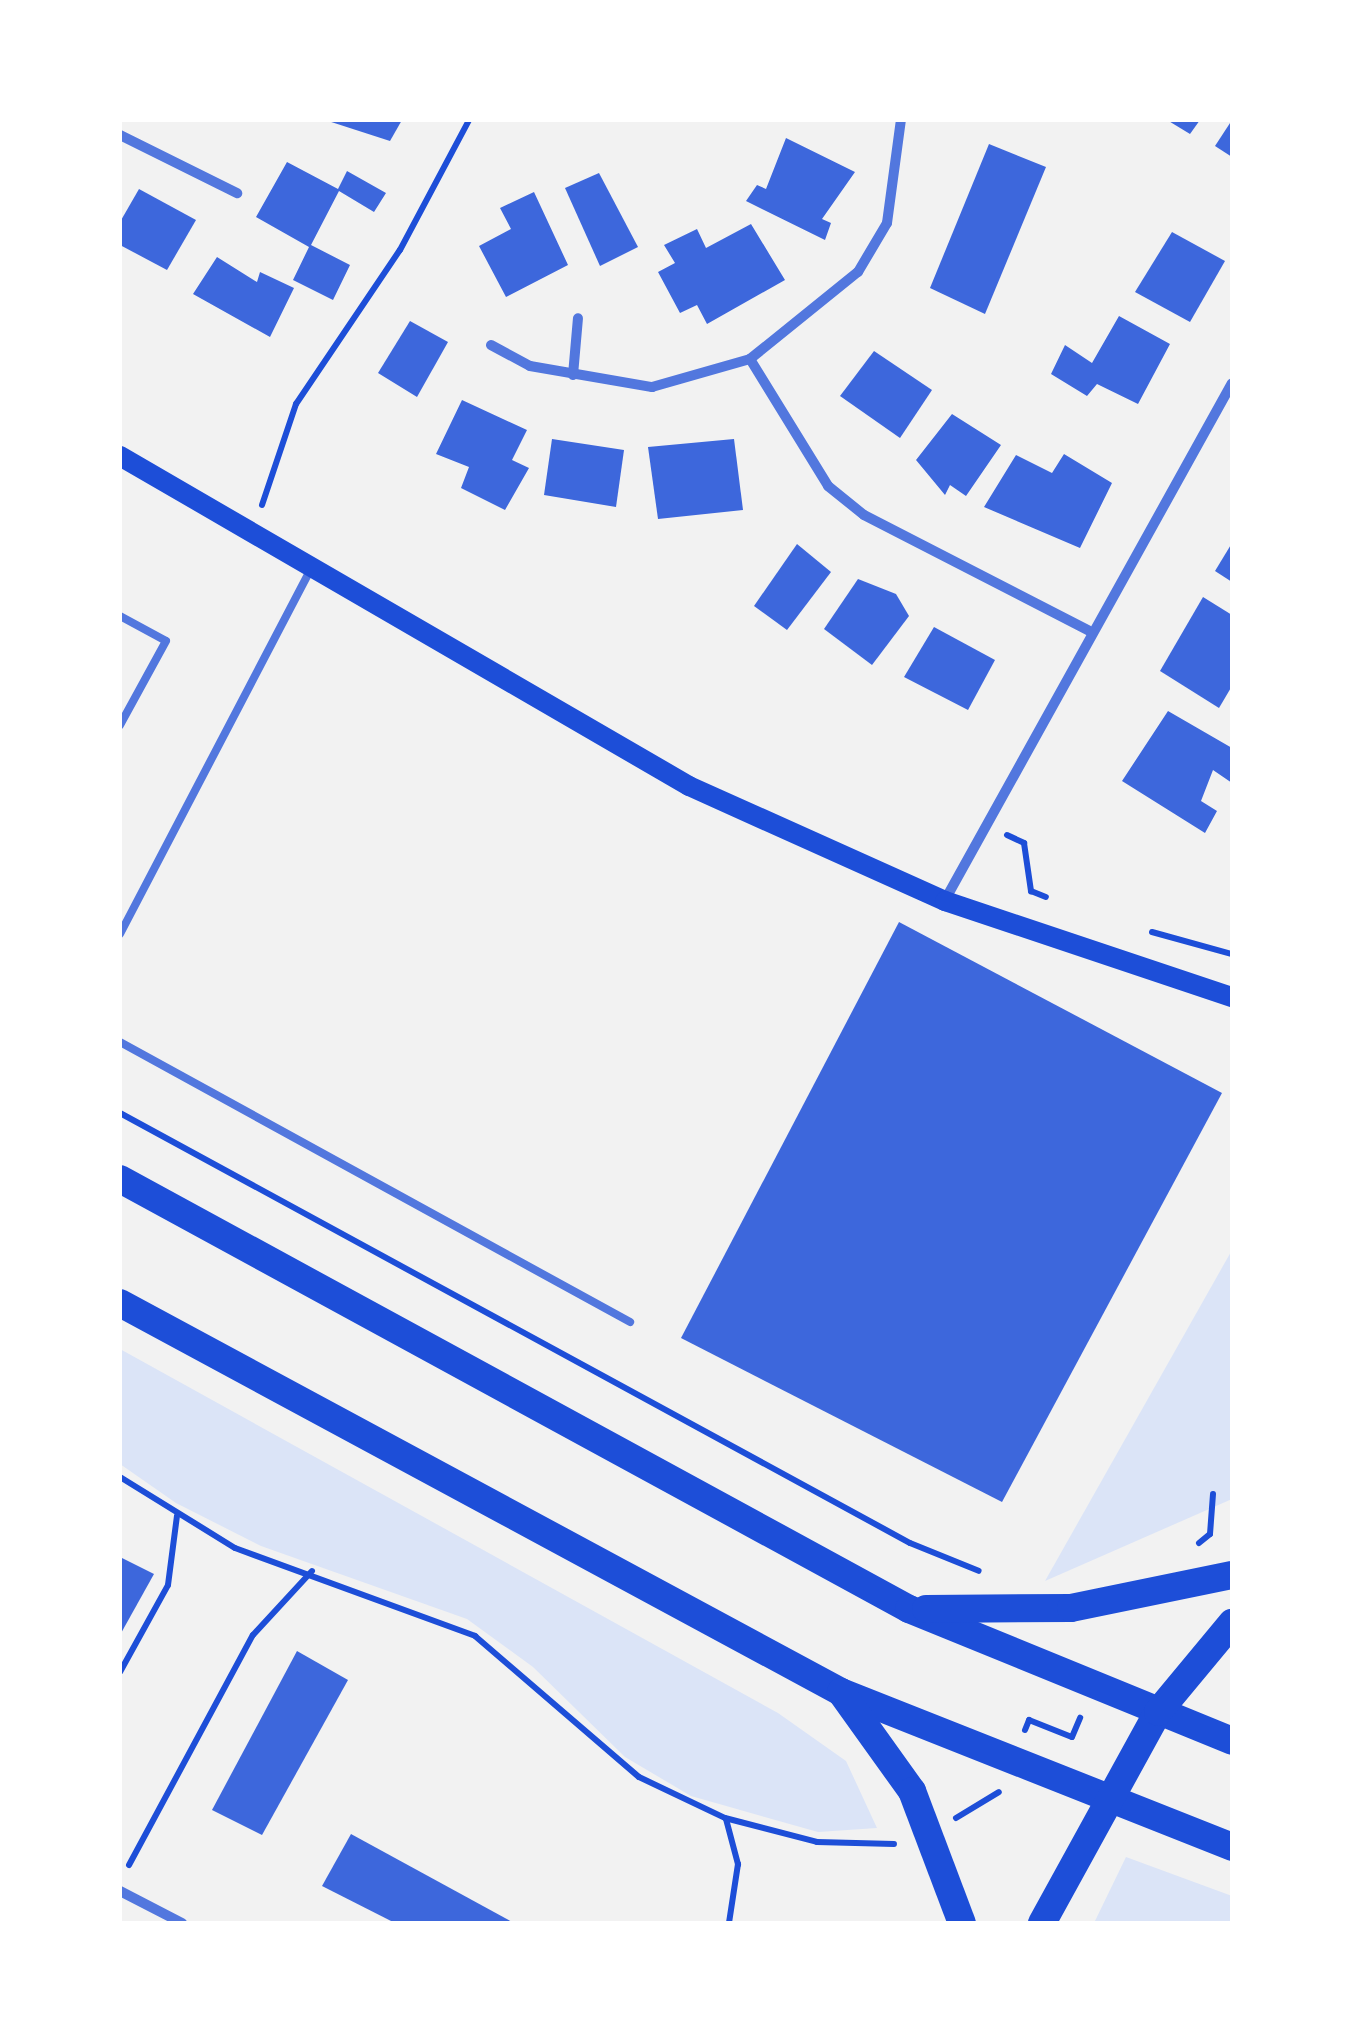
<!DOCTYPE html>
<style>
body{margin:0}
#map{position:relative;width:1352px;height:2043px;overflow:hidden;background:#f2f2f2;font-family:"IBM Plex Serif",serif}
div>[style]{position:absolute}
.green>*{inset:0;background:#dbe4f7}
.building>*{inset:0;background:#3d67dc}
.path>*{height:6px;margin:-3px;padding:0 3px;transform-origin:3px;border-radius:3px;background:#1d4ed8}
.service>*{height:8px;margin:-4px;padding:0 4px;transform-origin:4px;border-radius:4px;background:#5277de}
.minor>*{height:10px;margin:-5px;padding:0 5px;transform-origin:5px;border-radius:5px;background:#5277de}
.secondary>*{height:20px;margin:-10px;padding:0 10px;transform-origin:10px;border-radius:10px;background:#1d4ed8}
.trunk>*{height:28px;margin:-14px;padding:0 14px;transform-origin:14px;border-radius:14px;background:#1d4ed8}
span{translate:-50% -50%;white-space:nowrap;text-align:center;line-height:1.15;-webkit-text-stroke:10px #fff;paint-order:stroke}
.frame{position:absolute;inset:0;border:122px solid #fff;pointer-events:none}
</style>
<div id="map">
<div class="green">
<i style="clip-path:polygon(1232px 1250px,1232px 1499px,1045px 1581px)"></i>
<i style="clip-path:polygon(120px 1349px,778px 1713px,846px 1761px,877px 1828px,818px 1832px,691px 1796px,625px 1757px,533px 1667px,467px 1619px,261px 1546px,176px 1503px,120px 1464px)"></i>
<i style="clip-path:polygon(1126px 1857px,1232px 1896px,1232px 1923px,1094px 1923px)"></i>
</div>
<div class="building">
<i style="clip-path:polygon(325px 120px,402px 120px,390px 141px)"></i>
<i style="clip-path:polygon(1167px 120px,1200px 120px,1190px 134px)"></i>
<i style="clip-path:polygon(1232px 120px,1232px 157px,1215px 146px)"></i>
<i style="clip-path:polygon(786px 138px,855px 172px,822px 219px,831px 223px,825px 240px,746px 201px,757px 185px,766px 189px)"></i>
<i style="clip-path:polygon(989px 144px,1046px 167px,985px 314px,930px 288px)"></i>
<i style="clip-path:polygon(287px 162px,338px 189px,347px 171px,386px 193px,374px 212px,339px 191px,311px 245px,350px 265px,333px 300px,293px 280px,309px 247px,256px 217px)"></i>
<i style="clip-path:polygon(599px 173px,638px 247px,600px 266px,565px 188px)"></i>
<i style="clip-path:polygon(139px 189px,196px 220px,167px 270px,120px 245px,120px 222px)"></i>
<i style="clip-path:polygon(534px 192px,568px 265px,506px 297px,479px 246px,511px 229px,500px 208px)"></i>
<i style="clip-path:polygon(751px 224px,785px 280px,707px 324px,697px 305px,680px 313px,658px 272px,675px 263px,664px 245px,697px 229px,706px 248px)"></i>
<i style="clip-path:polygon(1172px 232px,1225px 261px,1190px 322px,1135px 292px)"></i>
<i style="clip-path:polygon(217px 257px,257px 282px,260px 272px,294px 288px,270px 337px,193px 294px)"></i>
<i style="clip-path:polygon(1119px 316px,1170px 344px,1138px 404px,1097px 384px,1087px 396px,1051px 374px,1065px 345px,1092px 363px)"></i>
<i style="clip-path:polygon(410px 321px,448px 342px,417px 397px,378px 373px)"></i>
<i style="clip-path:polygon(874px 351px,932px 390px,900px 438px,840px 396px)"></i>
<i style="clip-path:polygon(462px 400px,527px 430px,512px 460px,529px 468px,505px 510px,461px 488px,469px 467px,436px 454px)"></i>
<i style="clip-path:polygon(952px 414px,1001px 445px,966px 496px,950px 485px,945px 495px,916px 460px)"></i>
<i style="clip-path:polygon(552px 439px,624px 450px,616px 507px,544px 495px)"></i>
<i style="clip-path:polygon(734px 439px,743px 510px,658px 519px,648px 447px)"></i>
<i style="clip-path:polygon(1064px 454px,1112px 483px,1080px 548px,984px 507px,1016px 455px,1052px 473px)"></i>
<i style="clip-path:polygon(1232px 543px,1232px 582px,1215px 571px)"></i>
<i style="clip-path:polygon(797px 544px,831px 572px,787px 630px,754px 606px)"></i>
<i style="clip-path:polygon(858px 579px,896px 594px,909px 616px,872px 665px,824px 629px)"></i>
<i style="clip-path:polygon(1203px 597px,1232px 615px,1232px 686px,1219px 708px,1160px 671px)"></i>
<i style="clip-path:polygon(934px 627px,995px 660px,968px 710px,904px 677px)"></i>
<i style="clip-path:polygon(1168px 711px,1232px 748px,1232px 783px,1213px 770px,1201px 801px,1217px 811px,1205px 833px,1122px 781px)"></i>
<i style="clip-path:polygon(899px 922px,1222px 1093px,1002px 1502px,681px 1338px)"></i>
<i style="clip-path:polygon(120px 1557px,154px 1574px,120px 1635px)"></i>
<i style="clip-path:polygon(297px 1651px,348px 1680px,262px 1835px,212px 1810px)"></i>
<i style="clip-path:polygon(351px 1834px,514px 1923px,395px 1923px,322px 1886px)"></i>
</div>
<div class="path">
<i style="left:262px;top:505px;width:107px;rotate:-71.4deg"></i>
<i style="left:296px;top:404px;width:186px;rotate:-56deg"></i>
<i style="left:400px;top:250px;width:147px;rotate:-62deg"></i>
<i style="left:1007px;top:835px;width:19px;rotate:25deg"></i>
<i style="left:1024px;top:843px;width:49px;rotate:81.7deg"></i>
<i style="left:1031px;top:891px;width:16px;rotate:22deg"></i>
<i style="left:1152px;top:932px;width:83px;rotate:15.4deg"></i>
<i style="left:120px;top:1113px;width:899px;rotate:28.56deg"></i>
<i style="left:910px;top:1543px;width:74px;rotate:22.1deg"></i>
<i style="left:120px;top:1477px;width:135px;rotate:31.7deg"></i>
<i style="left:235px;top:1548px;width:256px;rotate:20.1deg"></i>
<i style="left:475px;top:1636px;width:216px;rotate:40.7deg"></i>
<i style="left:639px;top:1777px;width:95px;rotate:25.5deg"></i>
<i style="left:725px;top:1818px;width:95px;rotate:14.6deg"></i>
<i style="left:817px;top:1842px;width:77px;rotate:1.5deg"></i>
<i style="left:1199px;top:1543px;width:14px;rotate:-39deg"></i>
<i style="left:1210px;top:1534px;width:40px;rotate:-85.7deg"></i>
<i style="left:120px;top:1672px;width:99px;rotate:-61.1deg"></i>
<i style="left:168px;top:1585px;width:70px;rotate:-82.6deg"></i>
<i style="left:1025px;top:1730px;width:11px;rotate:-68deg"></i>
<i style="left:1029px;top:1720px;width:46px;rotate:21.6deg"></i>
<i style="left:1072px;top:1737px;width:21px;rotate:-67deg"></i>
<i style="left:956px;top:1818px;width:50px;rotate:-31.2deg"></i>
<i style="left:726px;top:1819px;width:47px;rotate:75.1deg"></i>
<i style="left:738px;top:1864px;width:60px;rotate:98.7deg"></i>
<i style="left:129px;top:1865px;width:261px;rotate:-61.7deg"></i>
<i style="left:253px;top:1635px;width:87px;rotate:-47.3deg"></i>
</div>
<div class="service">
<i style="left:120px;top:616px;width:52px;rotate:28.5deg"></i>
<i style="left:166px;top:641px;width:96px;rotate:118.7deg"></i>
<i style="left:120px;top:934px;width:412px;rotate:-62.4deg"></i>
<i style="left:120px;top:1042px;width:582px;rotate:28.77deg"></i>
</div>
<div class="minor">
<i style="left:120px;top:135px;width:131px;rotate:26.4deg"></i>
<i style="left:491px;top:345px;width:44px;rotate:28.3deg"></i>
<i style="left:530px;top:366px;width:124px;rotate:9.8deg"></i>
<i style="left:652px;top:387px;width:102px;rotate:-15.9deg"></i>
<i style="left:750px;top:359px;width:139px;rotate:-38.9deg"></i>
<i style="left:858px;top:272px;width:57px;rotate:-59.4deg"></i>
<i style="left:887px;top:223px;width:104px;rotate:-82.3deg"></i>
<i style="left:750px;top:359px;width:149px;rotate:58.4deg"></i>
<i style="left:828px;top:486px;width:46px;rotate:38.9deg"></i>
<i style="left:864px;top:515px;width:252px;rotate:27.2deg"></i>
<i style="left:573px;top:375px;width:57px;rotate:-85deg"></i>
<i style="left:945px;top:900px;width:591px;rotate:-60.96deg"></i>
<i style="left:120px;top:1891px;width:70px;rotate:27.3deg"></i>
</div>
<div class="secondary">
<i style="left:120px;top:456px;width:658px;rotate:30.11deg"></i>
<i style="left:689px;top:786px;width:281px;rotate:24.2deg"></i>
<i style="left:945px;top:901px;width:303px;rotate:18.5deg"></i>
</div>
<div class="trunk">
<i style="left:120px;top:1179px;width:899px;rotate:28.59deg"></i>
<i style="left:909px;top:1609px;width:349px;rotate:22.2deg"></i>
<i style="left:120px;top:1303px;width:819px;rotate:28.35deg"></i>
<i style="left:841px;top:1692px;width:421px;rotate:21.6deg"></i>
<i style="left:926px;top:1609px;width:145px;rotate:-0.4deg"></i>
<i style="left:1071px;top:1608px;width:164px;rotate:-11.6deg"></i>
<i style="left:841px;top:1692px;width:122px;rotate:54.4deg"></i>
<i style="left:912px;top:1791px;width:141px;rotate:69.3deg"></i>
<i style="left:1042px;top:1923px;width:241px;rotate:-61.2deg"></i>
<i style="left:1158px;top:1712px;width:116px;rotate:-50.3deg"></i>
</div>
<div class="frame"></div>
</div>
